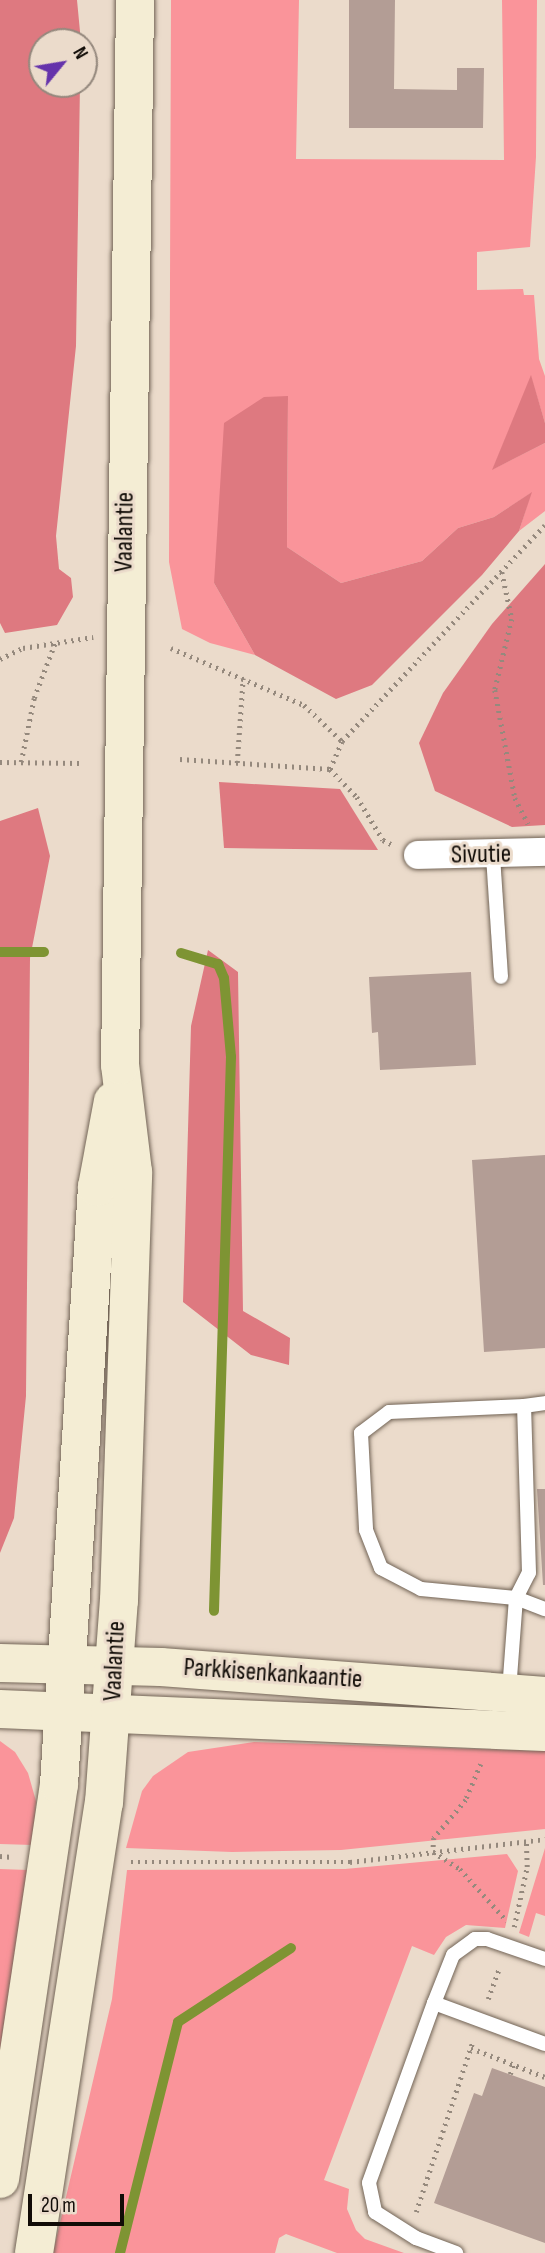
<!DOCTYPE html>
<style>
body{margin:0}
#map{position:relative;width:545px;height:2253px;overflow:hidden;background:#ebdbcb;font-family:"Sofia Sans Condensed",sans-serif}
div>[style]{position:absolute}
.green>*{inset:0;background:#fa949a}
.forest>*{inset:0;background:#de7980}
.stream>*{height:10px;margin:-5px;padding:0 5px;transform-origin:5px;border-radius:5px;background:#7e9433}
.building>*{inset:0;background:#b39d95}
.path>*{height:4.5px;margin-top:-2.25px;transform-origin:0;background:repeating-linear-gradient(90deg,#95897d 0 2px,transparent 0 7px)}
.roads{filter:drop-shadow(0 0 2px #726456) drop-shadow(0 0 2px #726456)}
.lane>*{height:14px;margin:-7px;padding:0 7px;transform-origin:7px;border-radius:7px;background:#fff}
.street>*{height:28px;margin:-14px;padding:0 14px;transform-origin:14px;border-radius:14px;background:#fff}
.secondary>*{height:38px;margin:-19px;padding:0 19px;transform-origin:19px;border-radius:19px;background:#f4edd4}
span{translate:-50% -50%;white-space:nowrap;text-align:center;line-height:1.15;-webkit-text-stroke:6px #ebdbcb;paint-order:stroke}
.street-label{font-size:26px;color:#110c07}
.north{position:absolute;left:28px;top:28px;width:70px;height:70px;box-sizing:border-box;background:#ebdbcb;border:2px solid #94887d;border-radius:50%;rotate:60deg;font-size:19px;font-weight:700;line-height:28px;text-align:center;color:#110c07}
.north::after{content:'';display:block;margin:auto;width:24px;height:32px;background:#6533ab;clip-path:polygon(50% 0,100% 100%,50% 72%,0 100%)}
.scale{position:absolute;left:28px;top:2194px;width:96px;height:32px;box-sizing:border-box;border:4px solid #110c07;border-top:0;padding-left:9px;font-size:21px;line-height:24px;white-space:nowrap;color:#110c07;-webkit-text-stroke:5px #ebdbcb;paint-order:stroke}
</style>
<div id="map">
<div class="green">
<i style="clip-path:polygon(171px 0,299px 0,296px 159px,504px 160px,502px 0,537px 0,536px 157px,530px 247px,477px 252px,477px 290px,523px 289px,524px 295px,534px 295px,539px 359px,545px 376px,545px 423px,531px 377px,493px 469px,545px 443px,545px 511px,519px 531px,531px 493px,494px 517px,458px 528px,422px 561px,341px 583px,287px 547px,288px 396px,214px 583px,255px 655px,210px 643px,182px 629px,169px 562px)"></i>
<i style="clip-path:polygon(0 1741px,15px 1752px,28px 1773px,36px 1801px,33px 1845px,0 1844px)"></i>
<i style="clip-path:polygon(254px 1742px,545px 1751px,545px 1829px,341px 1850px,232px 1852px,126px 1848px,142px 1791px,153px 1776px,188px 1752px)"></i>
<i style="clip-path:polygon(545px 1848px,545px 1916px,536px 1913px,529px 1937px,519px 1933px)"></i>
<i style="clip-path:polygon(507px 1854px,518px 1871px,505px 1928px,466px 1925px,446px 1937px,434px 1955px,412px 1946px,324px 2180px,349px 2189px,347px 2209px,356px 2230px,365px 2239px,404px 2253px,337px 2253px,286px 2234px,279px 2238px,275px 2253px,53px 2253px,112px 1999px,127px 1870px,345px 1869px)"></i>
<i style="clip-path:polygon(0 1869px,28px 1870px,0 2063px)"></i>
</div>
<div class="forest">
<i style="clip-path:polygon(0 0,77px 0,81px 42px,42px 42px,42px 84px,80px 84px,76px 346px,56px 536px,59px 569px,71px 578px,73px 597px,57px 625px,5px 633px,0 623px)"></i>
<i style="clip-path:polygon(531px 375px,545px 423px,545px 443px,492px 470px)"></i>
<i style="clip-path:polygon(288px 396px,287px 547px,341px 583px,422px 561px,458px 528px,494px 517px,532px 492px,519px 531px,482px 575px,372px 685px,336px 699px,255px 655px,214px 583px,224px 423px,264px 397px)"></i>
<i style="clip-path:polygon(545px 564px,545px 825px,512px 827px,435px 791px,419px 743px,443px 693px,492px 624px)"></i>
<i style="clip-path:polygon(219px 782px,340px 789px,378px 850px,224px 848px)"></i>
<i style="clip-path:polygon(38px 808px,50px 856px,30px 958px,26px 1396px,14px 1518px,0 1553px,0 821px)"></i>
<i style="clip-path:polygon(208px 950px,238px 972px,243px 1311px,290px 1338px,289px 1365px,251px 1355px,183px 1302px,191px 1026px)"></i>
</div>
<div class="stream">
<i style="left:0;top:952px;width:44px"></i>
<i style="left:181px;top:953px;width:39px;rotate:17deg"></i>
<i style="left:218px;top:964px;width:15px;rotate:67deg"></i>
<i style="left:224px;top:978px;width:79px;rotate:84.9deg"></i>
<i style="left:231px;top:1057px;width:554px;rotate:91.76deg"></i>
<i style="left:120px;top:2253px;width:238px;rotate:-75.9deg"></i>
<i style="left:178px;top:2022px;width:135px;rotate:-33.2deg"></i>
</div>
<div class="building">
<i style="clip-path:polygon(349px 0,395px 0,394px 89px,457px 90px,457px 68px,484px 68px,483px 128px,349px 128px)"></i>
<i style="clip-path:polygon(471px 972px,476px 1065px,380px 1070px,378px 1032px,372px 1033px,369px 977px)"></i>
<i style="clip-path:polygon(545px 1155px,545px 1348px,484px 1352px,472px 1160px)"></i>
<i style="clip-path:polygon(537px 1489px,545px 1489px,545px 1585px,543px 1585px)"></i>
<i style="clip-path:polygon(492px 2068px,545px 2087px,545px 2243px,434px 2203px,474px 2093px,482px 2096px)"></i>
</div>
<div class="path">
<i style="left:502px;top:572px;width:48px;rotate:78deg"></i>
<i style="left:512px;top:619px;width:73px;rotate:103.5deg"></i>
<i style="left:495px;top:690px;width:110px;rotate:79.5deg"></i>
<i style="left:515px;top:798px;width:29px;rotate:63deg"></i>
<i style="left:171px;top:648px;width:145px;rotate:23.2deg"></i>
<i style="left:304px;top:705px;width:52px;rotate:43.5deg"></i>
<i style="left:0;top:659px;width:25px;rotate:-26deg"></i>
<i style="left:23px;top:648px;width:71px;rotate:-8.9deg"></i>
<i style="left:180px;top:759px;width:150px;rotate:3.8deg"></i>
<i style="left:330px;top:769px;width:39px;rotate:46deg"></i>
<i style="left:357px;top:797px;width:50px;rotate:58.8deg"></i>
<i style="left:383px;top:840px;width:9px;rotate:27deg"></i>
<i style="left:0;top:762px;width:79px;rotate:0.7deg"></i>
<i style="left:21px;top:762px;width:65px;rotate:-78.5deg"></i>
<i style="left:34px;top:698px;width:59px;rotate:-69.1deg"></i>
<i style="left:237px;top:763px;width:85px;rotate:-86deg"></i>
<i style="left:330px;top:769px;width:30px;rotate:-67deg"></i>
<i style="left:342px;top:741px;width:296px;rotate:-46.8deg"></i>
<i style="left:481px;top:1764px;width:39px;rotate:113deg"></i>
<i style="left:466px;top:1800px;width:50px;rotate:130.1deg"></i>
<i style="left:434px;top:1838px;width:14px;rotate:94deg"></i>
<i style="left:433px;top:1852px;width:32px;rotate:32deg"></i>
<i style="left:460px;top:1869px;width:70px;rotate:47.9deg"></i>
<i style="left:0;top:1856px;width:13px;rotate:4deg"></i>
<i style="left:131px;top:1862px;width:219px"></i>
<i style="left:350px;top:1862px;width:196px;rotate:-6.7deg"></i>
<i style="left:514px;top:1927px;width:61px;rotate:-77.8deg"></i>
<i style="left:527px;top:1867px;width:25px;rotate:-92deg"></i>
<i style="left:488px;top:1999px;width:33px;rotate:-70deg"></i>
<i style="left:471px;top:2048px;width:79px;rotate:21.4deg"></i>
<i style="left:510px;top:2074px;width:12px;rotate:-70deg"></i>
<i style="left:416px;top:2212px;width:180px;rotate:-71.6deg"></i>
</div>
<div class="roads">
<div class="lane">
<i style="left:493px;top:856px;width:121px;rotate:86.2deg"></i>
<i style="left:524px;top:1406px;width:135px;rotate:177.5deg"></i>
<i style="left:389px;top:1412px;width:35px;rotate:143deg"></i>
<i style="left:361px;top:1433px;width:97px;rotate:87deg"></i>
<i style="left:366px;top:1530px;width:41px;rotate:68.5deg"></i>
<i style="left:381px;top:1568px;width:45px;rotate:27.7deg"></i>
<i style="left:421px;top:1589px;width:95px;rotate:5.4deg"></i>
<i style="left:516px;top:1598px;width:31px;rotate:21deg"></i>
<i style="left:509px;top:1691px;width:93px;rotate:-85.7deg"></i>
<i style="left:516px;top:1598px;width:28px;rotate:-63deg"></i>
<i style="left:529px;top:1573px;width:167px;rotate:-91.7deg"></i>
<i style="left:524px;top:1406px;width:21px;rotate:-8deg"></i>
<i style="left:545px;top:1959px;width:61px;rotate:-161deg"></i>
<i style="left:487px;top:1939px;width:12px;rotate:180deg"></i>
<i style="left:475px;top:1939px;width:27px;rotate:144deg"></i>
<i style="left:453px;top:1955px;width:52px;rotate:111.6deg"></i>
<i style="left:434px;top:2003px;width:118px;rotate:20.3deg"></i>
<i style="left:434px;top:2003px;width:191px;rotate:109.9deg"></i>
<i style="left:369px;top:2183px;width:30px;rotate:78deg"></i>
<i style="left:375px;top:2212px;width:49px;rotate:32.4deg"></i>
<i style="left:416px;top:2238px;width:43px;rotate:20.6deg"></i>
</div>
<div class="street">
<i style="left:418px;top:855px;width:127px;rotate:-1.4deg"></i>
</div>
<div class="secondary">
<i style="left:0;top:1663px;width:161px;rotate:1.4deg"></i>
<i style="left:161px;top:1667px;width:385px;rotate:4.3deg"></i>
<i style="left:0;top:1709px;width:545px;rotate:2.42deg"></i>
<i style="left:0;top:2179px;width:399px;rotate:-81.5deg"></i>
<i style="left:59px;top:1784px;width:598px;rotate:-86.36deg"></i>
<i style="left:97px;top:1187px;width:87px;rotate:-79.5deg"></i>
<i style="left:34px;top:2253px;width:455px;rotate:-81.2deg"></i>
<i style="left:104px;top:1803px;width:203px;rotate:-85.8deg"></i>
<i style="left:119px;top:1601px;width:429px;rotate:-88.1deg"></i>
<i style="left:133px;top:1172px;width:108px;rotate:-96.9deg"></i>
<i style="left:120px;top:1065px;width:1065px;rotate:-89.19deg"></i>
</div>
</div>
<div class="street-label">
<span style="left:125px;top:532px;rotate:-89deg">Vaalantie</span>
<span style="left:481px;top:855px;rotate:-1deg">Sivutie</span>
<span style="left:115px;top:1661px;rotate:-87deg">Vaalantie</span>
<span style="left:273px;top:1674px;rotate:4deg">Parkkisenkankaantie</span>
</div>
<div class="north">N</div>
<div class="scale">20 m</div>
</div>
